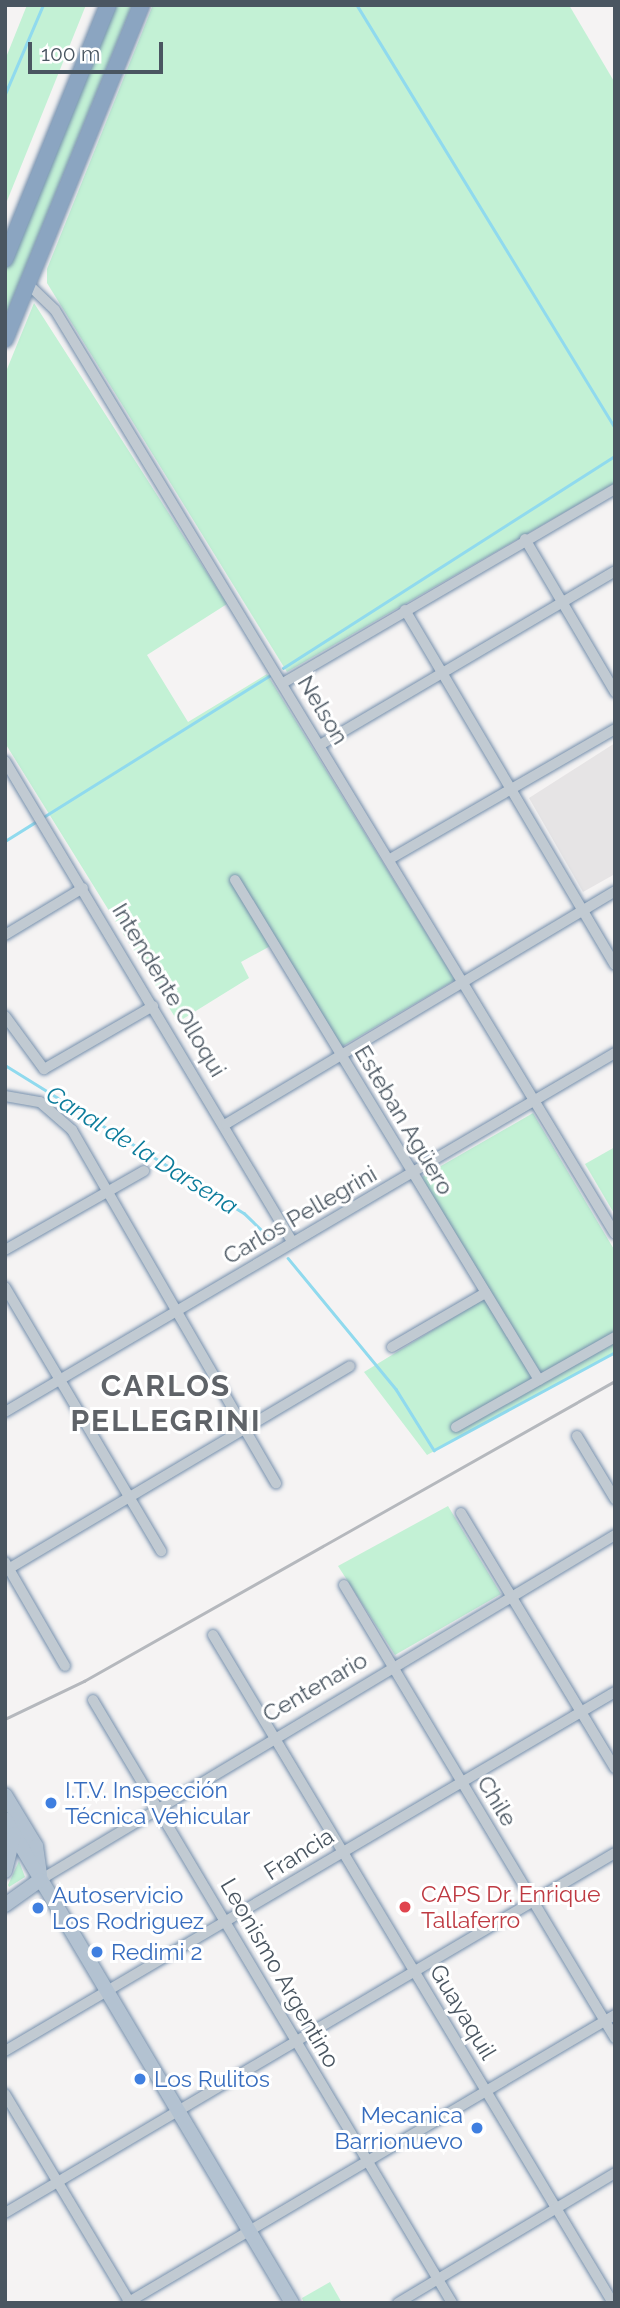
<!DOCTYPE html>
<meta charset="utf-8">
<style>
body{margin:0}
#map{position:relative;width:620px;height:2308px;overflow:hidden;background:#f5f3f3;font-family:Raleway,sans-serif}
div>[style]{position:absolute}
.education>*{inset:0;background:#e6e4e5}
.green>*{inset:0;background:#c3f1d5}
.stream>*{height:2.5px;margin:-1.25px;padding:0 1.25px;transform-origin:1.25px;border-radius:1.25px;background:#90daee}
.roads{filter:drop-shadow(0 0 2px #7690ad) drop-shadow(0 0 2px #7690ad)}
.minor>*{height:10px;margin:-5px;padding:0 5px;transform-origin:5px;border-radius:5px;background:#c1cad2}
.major>*{height:14px;margin:-7px;padding:0 7px;transform-origin:7px;border-radius:7px;background:#b3c2d1}
.highway>*{height:16px;margin:-8px;padding:0 8px;transform-origin:8px;border-radius:8px;background:#8ba5c1}
.rail>*{height:2.5px;margin:-1.25px;padding:0 1.25px;transform-origin:1.25px;border-radius:1.25px;background:#b5b8bd}
.dots>*{width:19px;height:19px;translate:-50% -50%;box-sizing:border-box;border:4px solid #fff;border-radius:50%}
span{translate:-50% -50%;white-space:nowrap;text-align:center;line-height:1.15;-webkit-text-stroke:6px #fff;paint-order:stroke}
.street-label{font-size:23px;color:#4a5661}
.shop-label{font-size:23px;color:#366cbe}
.left{translate:0 -50%;text-align:left}
.right{translate:-100% -50%;text-align:right}
.health-label{font-size:23px;color:#be3a42}
.water-label{font-size:24px;color:#0c7c9b;font-style:italic}
.district-label{font-size:30px;color:#5f6368;font-weight:700;letter-spacing:2px}
.frame{position:absolute;inset:0;border:7px solid #4a5661;pointer-events:none}
.scale{position:absolute;left:28px;top:42px;width:135px;height:32px;box-sizing:border-box;border:4px solid #4a5661;border-top:0;padding-left:9px;font-size:21px;line-height:24px;white-space:nowrap;color:#4a5661;-webkit-text-stroke:5px #fff;paint-order:stroke}
</style>
<div id="map">
<div class="education">
<i style="clip-path:polygon(615px 743px,615px 874px,583px 892px,529px 798px)"></i>
</div>
<div class="green">
<i style="clip-path:polygon(27px 5px,86px 5px,5px 206px,5px 60px)"></i>
<i style="clip-path:polygon(113px 5px,132px 5px,5px 317px,5px 269px)"></i>
<i style="clip-path:polygon(153px 5px,569px 5px,615px 83px,615px 483px,287px 672px,47px 283px,47px 269px)"></i>
<i style="clip-path:polygon(34px 303px,227px 604px,147px 655px,188px 722px,267px 674px,455px 980px,338px 1049px,274px 944px,241px 962px,249px 978px,178px 1022px,5px 743px,5px 374px)"></i>
<i style="clip-path:polygon(533px 1113px,615px 1251px,615px 1352px,427px 1455px,364px 1372px,492px 1294px,420px 1178px)"></i>
<i style="clip-path:polygon(615px 1147px,615px 1215px,585px 1164px)"></i>
<i style="clip-path:polygon(448px 1506px,501px 1594px,395px 1655px,338px 1566px)"></i>
<i style="clip-path:polygon(19px 1861px,25px 1877px,9px 1887px,8px 1885px)"></i>
<i style="clip-path:polygon(330px 2282px,342px 2303px,304px 2303px,302px 2298px)"></i>
</div>
<div class="stream">
<i style="left:357px;top:5px;width:495px;rotate:58.6deg"></i>
<i style="left:5px;top:94px;width:97px;rotate:-66.9deg"></i>
<i style="left:283px;top:668px;width:394px;rotate:-32.6deg"></i>
<i style="left:45px;top:816px;width:264px;rotate:-32deg"></i>
<i style="left:5px;top:841px;width:36px;rotate:-32deg"></i>
<i style="left:5px;top:1065px;width:281px;rotate:31.8deg"></i>
<i style="left:244px;top:1213px;width:40px;rotate:44deg"></i>
<i style="left:288px;top:1258px;width:170px;rotate:50.5deg"></i>
<i style="left:396px;top:1389px;width:72px;rotate:58.1deg"></i>
<i style="left:434px;top:1450px;width:206px;rotate:-28.4deg"></i>
</div>
<div class="roads">
<div class="minor">
<i style="left:28px;top:284px;width:37px;rotate:44deg"></i>
<i style="left:55px;top:310px;width:1080px;rotate:58.78deg"></i>
<i style="left:525px;top:539px;width:178px;rotate:59.5deg"></i>
<i style="left:405px;top:610px;width:412px;rotate:59.4deg"></i>
<i style="left:283px;top:683px;width:385px;rotate:-30.3deg"></i>
<i style="left:320px;top:745px;width:342px;rotate:-30.5deg"></i>
<i style="left:5px;top:761px;width:561px;rotate:59.14deg"></i>
<i style="left:390px;top:859px;width:260px;rotate:-30deg"></i>
<i style="left:235px;top:880px;width:585px;rotate:58.7deg"></i>
<i style="left:5px;top:935px;width:91px;rotate:-31.1deg"></i>
<i style="left:5px;top:1016px;width:66px;rotate:53.7deg"></i>
<i style="left:44px;top:1069px;width:126px;rotate:-30deg"></i>
<i style="left:5px;top:1096px;width:36px;rotate:10deg"></i>
<i style="left:40px;top:1102px;width:43px;rotate:41.2deg"></i>
<i style="left:72px;top:1130px;width:408px;rotate:60deg"></i>
<i style="left:226px;top:1124px;width:453px;rotate:-30.9deg"></i>
<i style="left:5px;top:1250px;width:160px;rotate:-29.6deg"></i>
<i style="left:5px;top:1287px;width:307px;rotate:59.4deg"></i>
<i style="left:392px;top:1347px;width:108px;rotate:-30.1deg"></i>
<i style="left:5px;top:1412px;width:708px;rotate:-30.48deg"></i>
<i style="left:456px;top:1427px;width:183px;rotate:-29.5deg"></i>
<i style="left:577px;top:1436px;width:74px;rotate:58.9deg"></i>
<i style="left:461px;top:1513px;width:298px;rotate:58.9deg"></i>
<i style="left:5px;top:1562px;width:120px;rotate:60deg"></i>
<i style="left:5px;top:1571px;width:401px;rotate:-30.7deg"></i>
<i style="left:344px;top:1585px;width:528px;rotate:59.11deg"></i>
<i style="left:213px;top:1635px;width:779px;rotate:59.09deg"></i>
<i style="left:93px;top:1700px;width:702px;rotate:59.23deg"></i>
<i style="left:40px;top:1880px;width:671px;rotate:-30.96deg"></i>
<i style="left:5px;top:2051px;width:708px;rotate:-30.48deg"></i>
<i style="left:5px;top:2094px;width:244px;rotate:59.1deg"></i>
<i style="left:5px;top:2213px;width:708px;rotate:-30.55deg"></i>
<i style="left:127px;top:2303px;width:567px;rotate:-30.55deg"></i>
<i style="left:398px;top:2303px;width:253px;rotate:-30.9deg"></i>
</div>
<div class="major">
<i style="left:5px;top:1795px;width:60px;rotate:58.7deg"></i>
<i style="left:36px;top:1846px;width:29px;rotate:82deg"></i>
<i style="left:5px;top:1819px;width:563px;rotate:59.33deg"></i>
<i style="left:5px;top:1871px;width:38px;rotate:-76deg"></i>
<i style="left:5px;top:1905px;width:43px;rotate:-35.5deg"></i>
</div>
<div class="highway">
<i style="left:5px;top:259px;width:274px;rotate:-67.9deg"></i>
<i style="left:5px;top:339px;width:361px;rotate:-67.8deg"></i>
</div>
</div>
<div class="rail">
<i style="left:5px;top:1719px;width:88px;rotate:-25.7deg"></i>
<i style="left:84px;top:1681px;width:610px;rotate:-29.47deg"></i>
</div>
<div class="dots">
<i style="left:51px;top:1803px;background:#3f7fe0"></i>
<i style="left:405px;top:1907px;background:#e0444e"></i>
<i style="left:38px;top:1908px;background:#3f7fe0"></i>
<i style="left:97px;top:1952px;background:#3f7fe0"></i>
<i style="left:140px;top:2079px;background:#3f7fe0"></i>
<i style="left:477px;top:2128px;background:#3f7fe0"></i>
</div>
<div class="street-label">
<span style="left:323px;top:710px;rotate:59deg">Nelson</span>
<span style="left:169px;top:990px;rotate:59deg">Intendente Olloqui</span>
<span style="left:404px;top:1120px;rotate:59deg">Esteban Agüero</span>
<span style="left:300px;top:1215px;rotate:-30deg">Carlos Pellegrini</span>
<span style="left:315px;top:1687px;rotate:-30deg">Centenario</span>
<span style="left:497px;top:1801px;rotate:59deg">Chile</span>
<span style="left:299px;top:1854px;rotate:-32deg">Francia</span>
<span style="left:280px;top:1973px;rotate:60deg">Leonismo Argentino</span>
<span style="left:463px;top:2012px;rotate:59deg">Guayaquil</span>
</div>
<div class="shop-label">
<span class="left" style="left:65px;top:1803px">I.T.V. Inspección<br>Técnica Vehicular</span>
<span class="left" style="left:52px;top:1908px">Autoservicio<br>Los Rodriguez</span>
<span class="left" style="left:111px;top:1952px">Redimi 2</span>
<span class="left" style="left:154px;top:2079px">Los Rulitos</span>
<span class="right" style="left:463px;top:2128px">Mecanica<br>Barrionuevo</span>
</div>
<div class="health-label">
<span class="left" style="left:421px;top:1907px">CAPS Dr. Enrique<br>Tallaferro</span>
</div>
<div class="water-label">
<span style="left:142px;top:1150px;rotate:32deg">Canal de la Darsena</span>
</div>
<div class="district-label">
<span style="left:166px;top:1403px">CARLOS<br>PELLEGRINI</span>
</div>
<div class="frame"></div>
<div class="scale">100 m</div>
</div>
